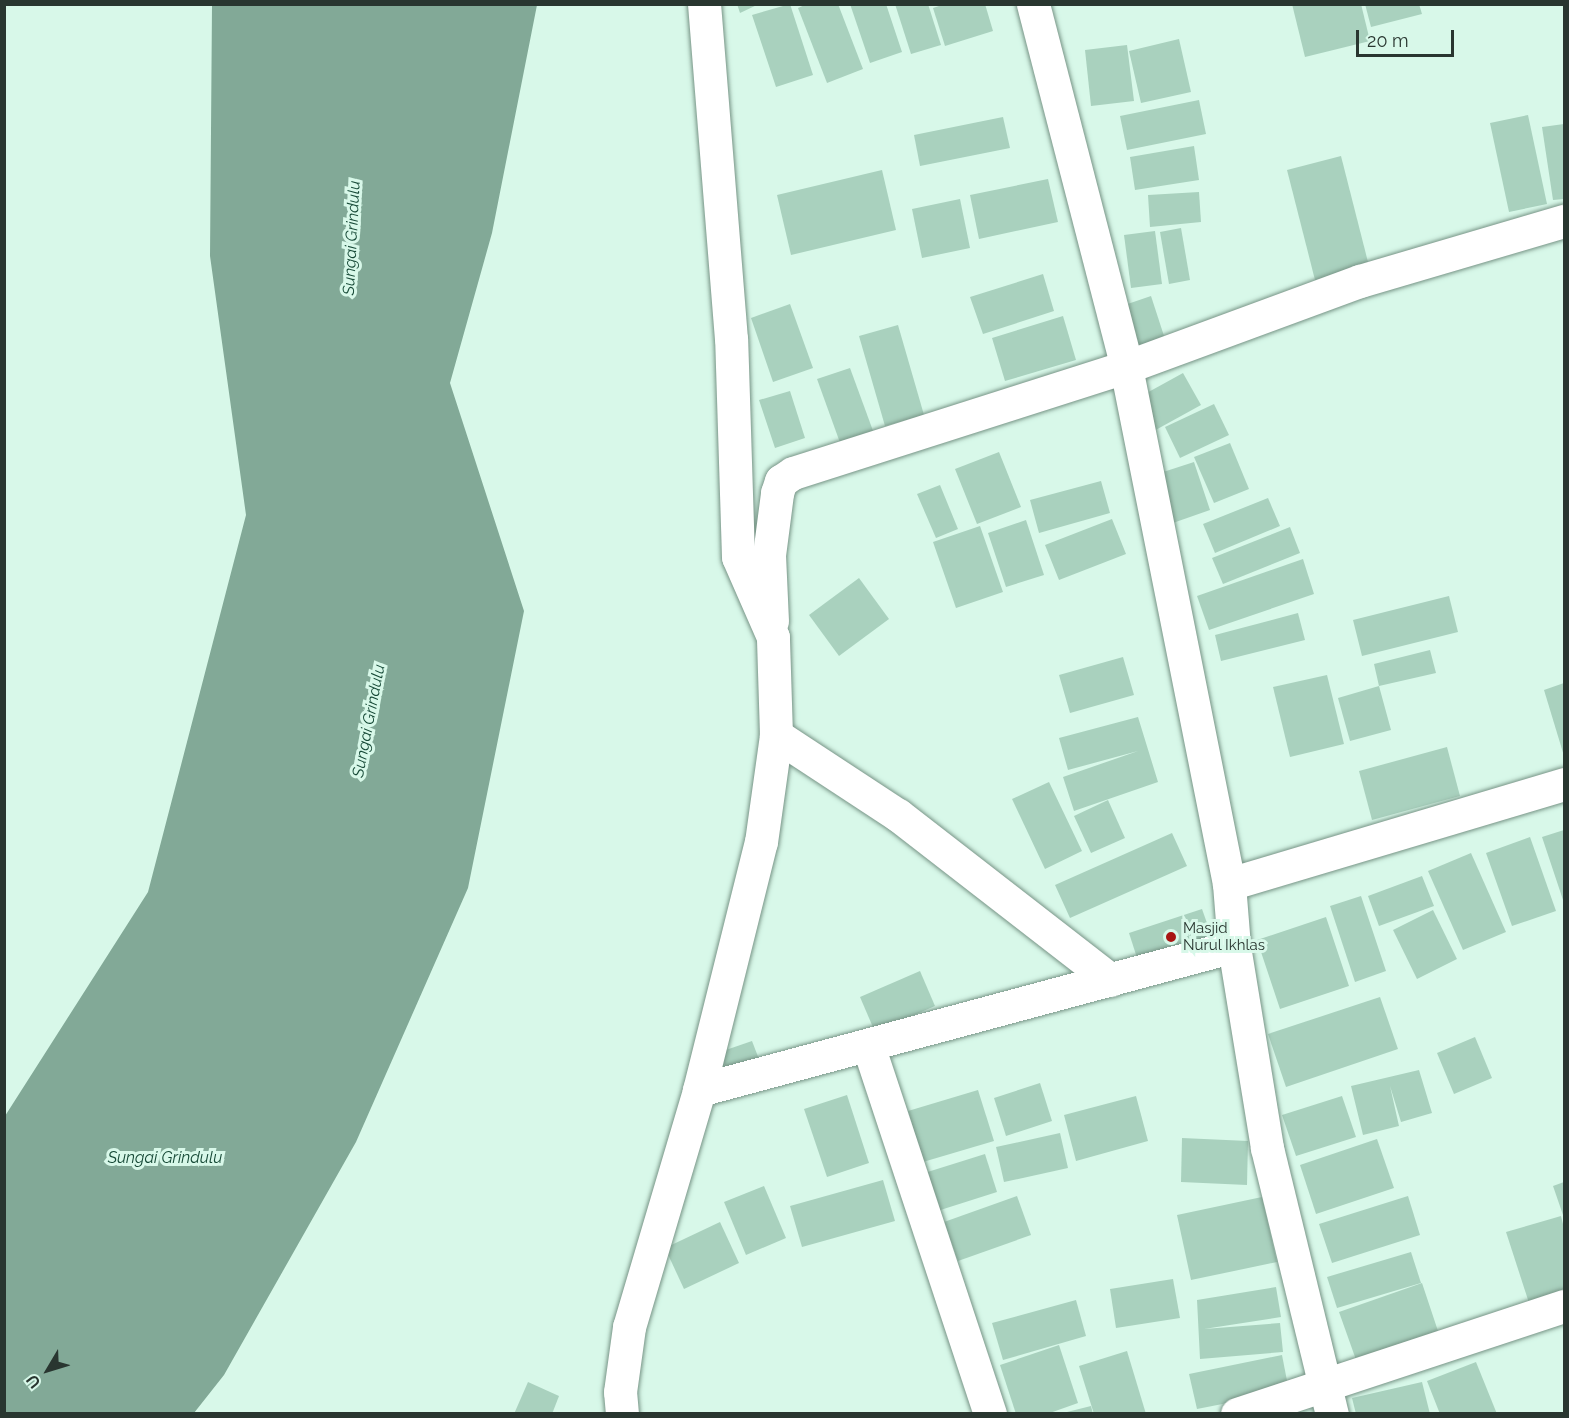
<!DOCTYPE html>
<style>
body{margin:0}
#map{position:relative;width:1569px;height:1418px;overflow:hidden;background:#d8f8e9;font-family:Raleway,sans-serif}
div>[style]{position:absolute}
.water>*{inset:0;background:#82a997}
.building>*{inset:0;background:#a9d1be}
.roads{filter:drop-shadow(0 0 2px #779486) drop-shadow(0 0 2px #779486)}
.minor>*{height:33px;margin:-16.5px;padding:0 16.5px;transform-origin:16.5px;border-radius:16.5px;background:#fff}
.dots>*{width:16px;height:16px;translate:-50% -50%;box-sizing:border-box;border:3px solid #d8f8e9;border-radius:50%}
span{translate:-50% -50%;white-space:nowrap;text-align:center;line-height:1.15;-webkit-text-stroke:6px #d8f8e9;paint-order:stroke}
.poi-label{font-size:15px;color:#293630}
.left{translate:0 -50%;text-align:left}
.water-label{font-size:16px;color:#164936;font-style:italic}
.frame{position:absolute;inset:0;border:6px solid #293630;pointer-events:none}
.north{position:absolute;left:18px;top:1340px;width:60px;height:60px;-webkit-text-stroke:4px #d8f8e9;paint-order:stroke;rotate:232deg;font-size:16px;font-weight:700;line-height:24px;text-align:center;color:#293630}
.north::after{content:'';display:block;margin:auto;width:21px;height:27px;background:#293630;clip-path:polygon(50% 0,100% 100%,50% 72%,0 100%)}
.scale{position:absolute;left:1356px;top:30px;width:98px;height:27px;box-sizing:border-box;border:3px solid #293630;border-top:0;padding-left:8px;font-size:18px;line-height:21px;white-space:nowrap;color:#293630;-webkit-text-stroke:4px #d8f8e9;paint-order:stroke}
</style>
<div id="map">
<div class="water">
<i style="clip-path:polygon(212px 5px,537px 5px,492px 233px,450px 383px,524px 611px,468px 888px,356px 1142px,224px 1375px,194px 1413px,5px 1413px,5px 1116px,148px 892px,246px 515px,210px 256px)"></i>
</div>
<div class="building">
<i style="clip-path:polygon(737px 4px,759px 4px,740px 13px)"></i>
<i style="clip-path:polygon(790px 4px,813px 75px,776px 87px,752px 15px)"></i>
<i style="clip-path:polygon(807px 4px,838px 4px,863px 69px,827px 83px,798px 8px)"></i>
<i style="clip-path:polygon(850px 4px,886px 4px,902px 52px,870px 63px)"></i>
<i style="clip-path:polygon(895px 4px,928px 4px,941px 45px,911px 54px)"></i>
<i style="clip-path:polygon(945px 4px,985px 4px,993px 31px,945px 46px,933px 8px)"></i>
<i style="clip-path:polygon(1292px 4px,1361px 4px,1370px 41px,1305px 57px)"></i>
<i style="clip-path:polygon(1365px 4px,1419px 4px,1422px 14px,1371px 27px)"></i>
<i style="clip-path:polygon(1179px 39px,1191px 92px,1141px 103px,1129px 51px)"></i>
<i style="clip-path:polygon(1127px 45px,1134px 101px,1091px 106px,1085px 50px)"></i>
<i style="clip-path:polygon(1199px 100px,1206px 134px,1127px 150px,1120px 116px)"></i>
<i style="clip-path:polygon(1528px 115px,1547px 204px,1509px 212px,1490px 123px)"></i>
<i style="clip-path:polygon(1003px 117px,1010px 148px,920px 166px,914px 135px)"></i>
<i style="clip-path:polygon(1564px 124px,1564px 199px,1553px 200px,1542px 127px)"></i>
<i style="clip-path:polygon(1194px 146px,1199px 180px,1135px 190px,1130px 157px)"></i>
<i style="clip-path:polygon(1341px 156px,1369px 266px,1315px 280px,1287px 170px)"></i>
<i style="clip-path:polygon(882px 170px,896px 230px,791px 255px,777px 195px)"></i>
<i style="clip-path:polygon(1048px 179px,1058px 222px,979px 239px,970px 195px)"></i>
<i style="clip-path:polygon(1199px 192px,1201px 222px,1150px 227px,1148px 195px)"></i>
<i style="clip-path:polygon(960px 199px,970px 248px,922px 258px,912px 209px)"></i>
<i style="clip-path:polygon(1181px 228px,1190px 280px,1169px 284px,1160px 232px)"></i>
<i style="clip-path:polygon(1155px 231px,1162px 284px,1131px 288px,1124px 235px)"></i>
<i style="clip-path:polygon(1043px 274px,1054px 311px,983px 334px,970px 297px)"></i>
<i style="clip-path:polygon(1151px 296px,1165px 339px,1127px 352px,1113px 309px)"></i>
<i style="clip-path:polygon(790px 304px,813px 368px,773px 382px,751px 318px)"></i>
<i style="clip-path:polygon(1063px 316px,1076px 360px,1005px 381px,992px 338px)"></i>
<i style="clip-path:polygon(898px 325px,924px 415px,885px 426px,859px 336px)"></i>
<i style="clip-path:polygon(850px 368px,876px 439px,843px 451px,817px 379px)"></i>
<i style="clip-path:polygon(1183px 373px,1201px 405px,1152px 432px,1134px 400px)"></i>
<i style="clip-path:polygon(790px 391px,805px 438px,775px 448px,759px 400px)"></i>
<i style="clip-path:polygon(1214px 404px,1229px 435px,1180px 458px,1165px 427px)"></i>
<i style="clip-path:polygon(1230px 443px,1249px 489px,1214px 503px,1194px 457px)"></i>
<i style="clip-path:polygon(999px 452px,1021px 507px,977px 524px,955px 469px)"></i>
<i style="clip-path:polygon(1194px 462px,1210px 510px,1170px 524px,1154px 475px)"></i>
<i style="clip-path:polygon(1101px 481px,1110px 513px,1039px 533px,1030px 500px)"></i>
<i style="clip-path:polygon(940px 485px,958px 529px,936px 538px,917px 494px)"></i>
<i style="clip-path:polygon(1268px 498px,1280px 526px,1215px 553px,1203px 524px)"></i>
<i style="clip-path:polygon(1112px 519px,1126px 554px,1059px 580px,1045px 545px)"></i>
<i style="clip-path:polygon(1026px 520px,1044px 575px,1006px 587px,988px 533px)"></i>
<i style="clip-path:polygon(980px 526px,1003px 592px,956px 608px,933px 542px)"></i>
<i style="clip-path:polygon(1290px 527px,1300px 553px,1223px 584px,1212px 558px)"></i>
<i style="clip-path:polygon(1303px 559px,1314px 594px,1209px 630px,1197px 596px)"></i>
<i style="clip-path:polygon(859px 578px,889px 619px,839px 656px,809px 615px)"></i>
<i style="clip-path:polygon(1449px 596px,1458px 632px,1362px 656px,1353px 620px)"></i>
<i style="clip-path:polygon(1298px 613px,1305px 640px,1221px 661px,1215px 635px)"></i>
<i style="clip-path:polygon(1430px 650px,1436px 673px,1379px 686px,1374px 664px)"></i>
<i style="clip-path:polygon(1123px 657px,1134px 695px,1070px 713px,1059px 675px)"></i>
<i style="clip-path:polygon(1327px 675px,1344px 744px,1290px 757px,1273px 687px)"></i>
<i style="clip-path:polygon(1564px 683px,1564px 756px,1544px 690px)"></i>
<i style="clip-path:polygon(1379px 686px,1391px 730px,1350px 741px,1338px 698px)"></i>
<i style="clip-path:polygon(1138px 717px,1158px 782px,1074px 811px,1063px 777px,1138px 751px,1068px 770px,1059px 738px)"></i>
<i style="clip-path:polygon(1447px 747px,1460px 796px,1372px 820px,1359px 771px)"></i>
<i style="clip-path:polygon(1049px 782px,1082px 851px,1045px 869px,1012px 799px)"></i>
<i style="clip-path:polygon(1108px 800px,1125px 838px,1091px 853px,1074px 816px)"></i>
<i style="clip-path:polygon(1564px 830px,1564px 903px,1542px 837px)"></i>
<i style="clip-path:polygon(1172px 833px,1187px 866px,1070px 918px,1055px 885px)"></i>
<i style="clip-path:polygon(1530px 837px,1556px 911px,1512px 926px,1486px 853px)"></i>
<i style="clip-path:polygon(1471px 853px,1506px 932px,1463px 950px,1428px 871px)"></i>
<i style="clip-path:polygon(1422px 876px,1434px 906px,1379px 926px,1368px 896px)"></i>
<i style="clip-path:polygon(1361px 896px,1386px 971px,1355px 982px,1330px 906px)"></i>
<i style="clip-path:polygon(1202px 909px,1213px 940px,1139px 964px,1129px 933px)"></i>
<i style="clip-path:polygon(1433px 910px,1457px 959px,1417px 979px,1393px 930px)"></i>
<i style="clip-path:polygon(1326px 917px,1349px 986px,1280px 1009px,1257px 940px)"></i>
<i style="clip-path:polygon(920px 971px,935px 1006px,875px 1032px,860px 997px)"></i>
<i style="clip-path:polygon(1380px 997px,1398px 1049px,1286px 1087px,1268px 1034px)"></i>
<i style="clip-path:polygon(1475px 1037px,1492px 1078px,1454px 1094px,1437px 1053px)"></i>
<i style="clip-path:polygon(752px 1041px,762px 1067px,730px 1079px,720px 1052px)"></i>
<i style="clip-path:polygon(1419px 1070px,1432px 1113px,1401px 1122px,1390px 1086px,1399px 1126px,1363px 1135px,1351px 1086px)"></i>
<i style="clip-path:polygon(1040px 1083px,1052px 1121px,1006px 1136px,994px 1098px)"></i>
<i style="clip-path:polygon(978px 1090px,994px 1141px,923px 1162px,908px 1111px)"></i>
<i style="clip-path:polygon(847px 1095px,869px 1163px,827px 1177px,804px 1109px)"></i>
<i style="clip-path:polygon(1136px 1096px,1148px 1141px,1076px 1161px,1064px 1115px)"></i>
<i style="clip-path:polygon(1342px 1096px,1356px 1137px,1296px 1156px,1282px 1115px)"></i>
<i style="clip-path:polygon(1060px 1133px,1068px 1168px,1004px 1182px,996px 1147px)"></i>
<i style="clip-path:polygon(1182px 1138px,1248px 1141px,1247px 1185px,1181px 1182px)"></i>
<i style="clip-path:polygon(1377px 1139px,1394px 1188px,1316px 1214px,1300px 1165px)"></i>
<i style="clip-path:polygon(985px 1154px,997px 1192px,931px 1213px,918px 1175px)"></i>
<i style="clip-path:polygon(883px 1180px,895px 1221px,802px 1247px,790px 1206px)"></i>
<i style="clip-path:polygon(1564px 1182px,1564px 1218px,1553px 1186px)"></i>
<i style="clip-path:polygon(764px 1186px,786px 1238px,746px 1255px,724px 1202px)"></i>
<i style="clip-path:polygon(1017px 1196px,1031px 1235px,958px 1261px,944px 1222px)"></i>
<i style="clip-path:polygon(1408px 1196px,1420px 1235px,1332px 1263px,1319px 1224px)"></i>
<i style="clip-path:polygon(1262px 1197px,1277px 1262px,1191px 1280px,1177px 1215px)"></i>
<i style="clip-path:polygon(1561px 1216px,1564px 1228px,1564px 1295px,1530px 1306px,1506px 1232px)"></i>
<i style="clip-path:polygon(720px 1222px,739px 1263px,684px 1289px,665px 1248px)"></i>
<i style="clip-path:polygon(1411px 1252px,1421px 1283px,1337px 1308px,1327px 1277px)"></i>
<i style="clip-path:polygon(1173px 1279px,1180px 1318px,1116px 1328px,1110px 1289px)"></i>
<i style="clip-path:polygon(1422px 1283px,1442px 1343px,1360px 1371px,1339px 1312px)"></i>
<i style="clip-path:polygon(1276px 1287px,1281px 1317px,1204px 1329px,1280px 1323px,1283px 1352px,1200px 1359px,1197px 1300px)"></i>
<i style="clip-path:polygon(1076px 1300px,1086px 1336px,1003px 1360px,992px 1323px)"></i>
<i style="clip-path:polygon(1059px 1345px,1078px 1403px,1047px 1414px,1016px 1414px,1000px 1365px)"></i>
<i style="clip-path:polygon(1127px 1351px,1146px 1414px,1094px 1414px,1079px 1366px)"></i>
<i style="clip-path:polygon(1282px 1355px,1289px 1391px,1197px 1409px,1189px 1374px)"></i>
<i style="clip-path:polygon(1476px 1362px,1497px 1414px,1440px 1414px,1427px 1381px)"></i>
<i style="clip-path:polygon(528px 1382px,559px 1396px,552px 1414px,514px 1414px)"></i>
<i style="clip-path:polygon(1422px 1382px,1430px 1414px,1356px 1414px,1352px 1398px)"></i>
<i style="clip-path:polygon(1091px 1406px,1093px 1414px,1063px 1414px,1063px 1413px)"></i>
</div>
<div class="roads">
<div class="minor">
<i style="left:1033px;top:4px;width:365px;rotate:75.5deg"></i>
<i style="left:1124px;top:357px;width:537px;rotate:78.73deg"></i>
<i style="left:1229px;top:884px;width:62px;rotate:85.4deg"></i>
<i style="left:1234px;top:946px;width:205px;rotate:80.7deg"></i>
<i style="left:1267px;top:1148px;width:274px;rotate:76.3deg"></i>
<i style="left:772px;top:621px;width:66px;rotate:-92.6deg"></i>
<i style="left:769px;top:555px;width:63px;rotate:-82.6deg"></i>
<i style="left:777px;top:493px;width:13px;rotate:-72deg"></i>
<i style="left:781px;top:481px;width:14px;rotate:-34deg"></i>
<i style="left:793px;top:473px;width:349px;rotate:-17.7deg"></i>
<i style="left:1126px;top:367px;width:249px;rotate:-20.2deg"></i>
<i style="left:1360px;top:281px;width:213px;rotate:-16.4deg"></i>
<i style="left:776px;top:735px;width:146px;rotate:33.3deg"></i>
<i style="left:898px;top:815px;width:269px;rotate:37.8deg"></i>
<i style="left:1229px;top:884px;width:350px;rotate:-16.6deg"></i>
<i style="left:869px;top:1048px;width:385px;rotate:71.7deg"></i>
<i style="left:699px;top:1090px;width:554px;rotate:-15.06deg"></i>
<i style="left:622px;top:1414px;width:22px;rotate:-95deg"></i>
<i style="left:620px;top:1392px;width:66px;rotate:-82.1deg"></i>
<i style="left:629px;top:1327px;width:247px;rotate:-73.5deg"></i>
<i style="left:699px;top:1090px;width:256px;rotate:-76deg"></i>
<i style="left:761px;top:842px;width:108px;rotate:-82deg"></i>
<i style="left:776px;top:735px;width:98px;rotate:-91.8deg"></i>
<i style="left:773px;top:637px;width:87px;rotate:-113.6deg"></i>
<i style="left:738px;top:557px;width:218px;rotate:-91.8deg"></i>
<i style="left:731px;top:339px;width:336px;rotate:-94.6deg"></i>
<i style="left:1237px;top:1414px;width:344px;rotate:-18.3deg"></i>
</div>
</div>
<div class="dots">
<i style="left:1171px;top:937px;background:#a81513"></i>
</div>
<div class="poi-label">
<span class="left" style="left:1183px;top:937px">Masjid<br>Nurul Ikhlas</span>
</div>
<div class="water-label">
<span style="left:352px;top:238px;rotate:-87deg">Sungai Grindulu</span>
<span style="left:369px;top:721px;rotate:-79deg">Sungai Grindulu</span>
<span style="left:165px;top:1158px">Sungai Grindulu</span>
</div>
<div class="frame"></div>
<div class="north">U</div>
<div class="scale">20 m</div>
</div>
